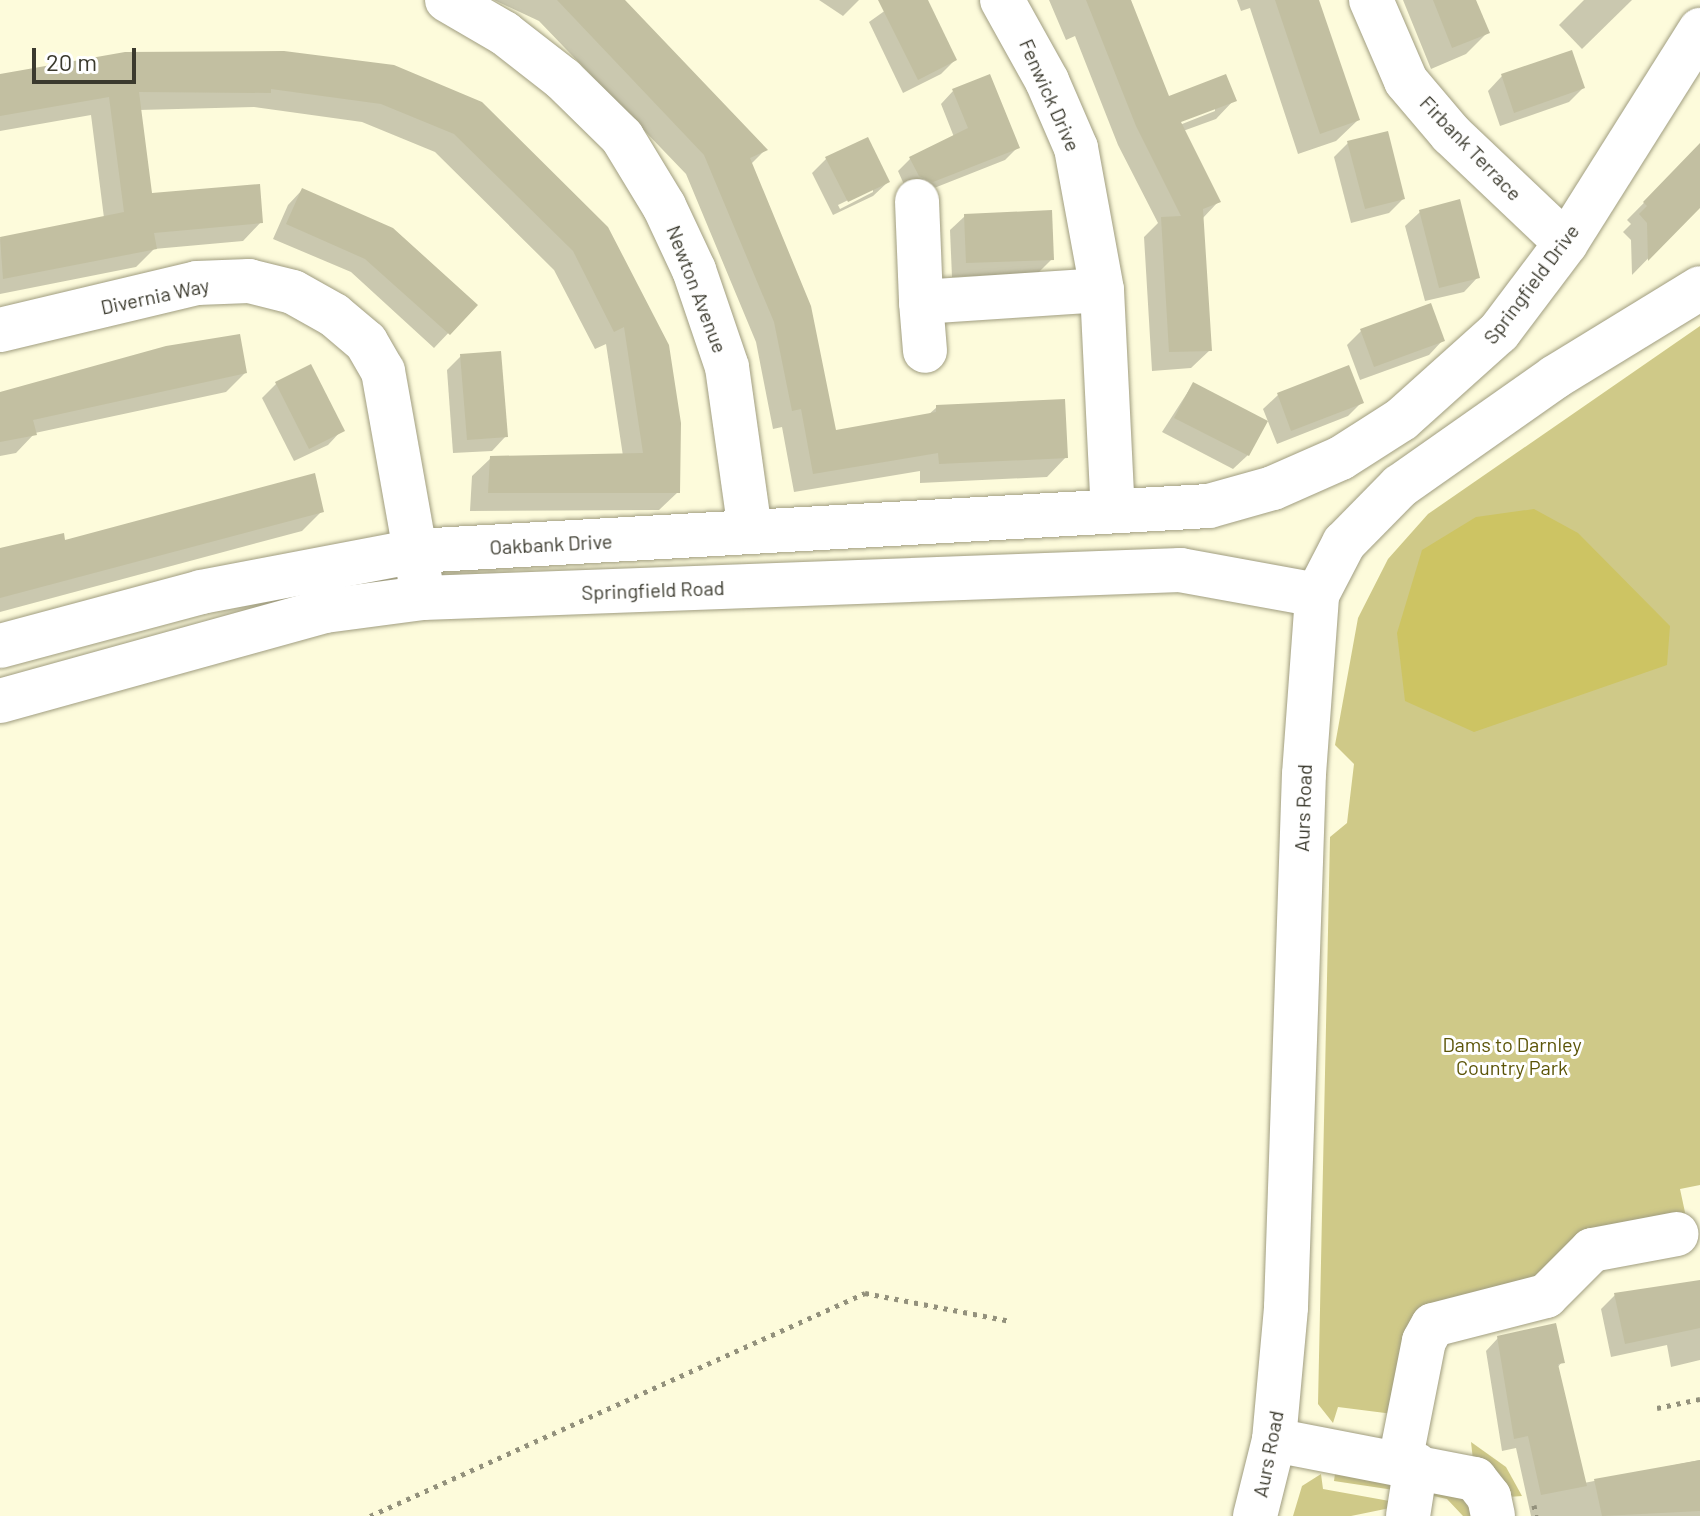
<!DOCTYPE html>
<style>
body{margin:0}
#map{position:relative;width:1700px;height:1516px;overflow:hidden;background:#fdfbdb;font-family:Barlow,sans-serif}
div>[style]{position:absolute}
.green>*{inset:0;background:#cfc988}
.water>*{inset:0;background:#cdc463}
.shadow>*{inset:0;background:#0003}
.building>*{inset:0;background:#c2bfa1}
.path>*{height:5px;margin-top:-2.5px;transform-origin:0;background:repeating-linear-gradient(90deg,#93917c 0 4px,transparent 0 10px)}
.roads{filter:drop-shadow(0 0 2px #a09d80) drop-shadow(0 0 2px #a09d80)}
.minor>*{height:44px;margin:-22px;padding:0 22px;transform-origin:22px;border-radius:22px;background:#fff}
span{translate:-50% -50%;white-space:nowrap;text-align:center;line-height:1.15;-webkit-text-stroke:6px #fff;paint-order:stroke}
.street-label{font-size:20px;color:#3b3a2e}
.park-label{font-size:20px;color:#5b5407}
.scale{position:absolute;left:32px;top:48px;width:104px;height:36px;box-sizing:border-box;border:4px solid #3b3a2e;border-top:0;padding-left:10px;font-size:24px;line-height:28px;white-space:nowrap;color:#3b3a2e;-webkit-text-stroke:6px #fff;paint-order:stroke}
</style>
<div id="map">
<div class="green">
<i style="clip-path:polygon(1700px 326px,1700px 1185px,1680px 1189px,1686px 1217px,1533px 1283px,1456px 1306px,1393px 1414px,1338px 1407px,1333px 1423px,1318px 1404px,1330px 837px,1347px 823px,1354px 764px,1335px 745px,1358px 618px,1388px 559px,1428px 514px)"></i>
<i style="clip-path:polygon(1471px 1442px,1506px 1467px,1522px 1496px,1508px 1497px,1473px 1460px)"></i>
<i style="clip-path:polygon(1336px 1466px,1387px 1474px,1394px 1490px,1334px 1481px)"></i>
<i style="clip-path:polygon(1321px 1474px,1323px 1489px,1395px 1502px,1390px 1508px,1351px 1516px,1293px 1516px,1302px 1486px)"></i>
<i style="clip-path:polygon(1454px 1485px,1481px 1516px,1463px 1516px,1447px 1499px,1425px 1494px)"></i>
</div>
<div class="water">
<i style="clip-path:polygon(1534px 509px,1578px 533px,1670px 626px,1667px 665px,1474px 732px,1405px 701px,1397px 633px,1422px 550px,1476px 517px)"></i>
</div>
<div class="shadow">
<i style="clip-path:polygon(494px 0,622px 0,765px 150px,750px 165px,834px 432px,928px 415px,937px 407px,1066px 457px,1047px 477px,920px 483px,920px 471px,794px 492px,782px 427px,773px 429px,756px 342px,686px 174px,539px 21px)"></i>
<i style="clip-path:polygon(819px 0,859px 0,843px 16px)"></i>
<i style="clip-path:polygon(900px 0,925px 0,955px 60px,941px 74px,903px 93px,869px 22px)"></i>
<i style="clip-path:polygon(evenodd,1049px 0,1129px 0,1168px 98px,1234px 100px,1216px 119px,1183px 131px,1218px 202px,1202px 219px,1210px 350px,1191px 368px,1152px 371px,1144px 237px,1158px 223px,1118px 145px,1075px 36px,1066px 40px,1049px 0,1215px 107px,1215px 111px,1172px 128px,1171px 124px,1215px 107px)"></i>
<i style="clip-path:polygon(1237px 0,1318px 0,1358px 120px,1336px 141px,1298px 154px,1250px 8px,1241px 11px)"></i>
<i style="clip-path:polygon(1403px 0,1474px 0,1487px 33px,1466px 54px,1431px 69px)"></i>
<i style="clip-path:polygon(1584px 0,1632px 0,1582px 49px,1559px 25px)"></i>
<i style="clip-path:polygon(393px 67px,606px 228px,678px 492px,659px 510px,470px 511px,472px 476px,491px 458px,623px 456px,606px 344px,595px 349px,554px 270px,435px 152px,362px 122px,254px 107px,139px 110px,150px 196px,261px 222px,243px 241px,154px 249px,136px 267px,0 294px,0 239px,104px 218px,91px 115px,0 131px,0 77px)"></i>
<i style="clip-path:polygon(1502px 76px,1583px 88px,1569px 102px,1500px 126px,1488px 91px)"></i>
<i style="clip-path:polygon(953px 91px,1017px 148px,1005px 160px,919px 194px,906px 189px,898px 171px,910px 159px,954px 137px,941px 104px)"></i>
<i style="clip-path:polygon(1348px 143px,1403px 199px,1389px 213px,1351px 223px,1334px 157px)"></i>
<i style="clip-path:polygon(1700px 146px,1700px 205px,1632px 275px,1631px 240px,1623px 232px,1631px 224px,1627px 220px)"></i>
<i style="clip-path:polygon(evenodd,827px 158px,888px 182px,873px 196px,833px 215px,812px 173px,827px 158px,873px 188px,873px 192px,840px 209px,838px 205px,873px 188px)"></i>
<i style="clip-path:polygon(302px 190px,475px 305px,434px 348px,351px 272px,273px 239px,288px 205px)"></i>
<i style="clip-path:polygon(1420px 212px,1478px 277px,1464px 292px,1425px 301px,1405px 226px)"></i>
<i style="clip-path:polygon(965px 216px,1052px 259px,1038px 273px,952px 277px,950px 230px)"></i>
<i style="clip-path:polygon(1361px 331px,1443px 340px,1429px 355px,1360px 380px,1347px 345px)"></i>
<i style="clip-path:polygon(167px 348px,245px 373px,226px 392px,35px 433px,16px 453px,0 456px,0 394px)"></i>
<i style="clip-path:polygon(461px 356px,506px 436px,492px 451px,453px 453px,447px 370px)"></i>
<i style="clip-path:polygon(277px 383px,342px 430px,328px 445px,294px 461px,262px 398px)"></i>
<i style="clip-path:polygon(1193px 384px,1248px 455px,1233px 469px,1162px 432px)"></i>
<i style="clip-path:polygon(1278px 395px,1362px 402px,1348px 416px,1277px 444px,1263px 409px)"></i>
<i style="clip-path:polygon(322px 511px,302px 531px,0 612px,0 550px)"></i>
<i style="clip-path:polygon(1700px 1281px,1700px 1360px,1671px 1367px,1667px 1345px,1611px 1357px,1601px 1309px,1615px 1295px)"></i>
<i style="clip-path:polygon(1498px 1338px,1562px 1362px,1557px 1368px,1584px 1483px,1700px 1460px,1700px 1516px,1531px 1516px,1516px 1448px,1502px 1451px,1486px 1351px)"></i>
</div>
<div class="building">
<i style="clip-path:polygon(557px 0,625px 0,768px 150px,750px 158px,811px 306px,836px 430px,936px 412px,936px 405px,1065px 399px,1068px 458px,939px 464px,938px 453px,813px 474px,801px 409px,792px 411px,774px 322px,704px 155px)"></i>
<i style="clip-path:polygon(878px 0,928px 0,957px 60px,918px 80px)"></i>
<i style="clip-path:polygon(1086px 0,1131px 0,1169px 96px,1226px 74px,1237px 101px,1181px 122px,1221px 202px,1203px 209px,1212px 351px,1169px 352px,1161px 217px,1181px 216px,1136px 126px)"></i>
<i style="clip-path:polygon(1275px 0,1319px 0,1360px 120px,1320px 134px)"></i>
<i style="clip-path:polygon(1433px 0,1476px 0,1490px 33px,1452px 48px)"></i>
<i style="clip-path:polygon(1572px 50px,1585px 88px,1514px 113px,1501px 74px)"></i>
<i style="clip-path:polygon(284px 51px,394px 65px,482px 102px,608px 227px,669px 345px,681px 423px,680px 493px,488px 493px,490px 456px,643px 453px,624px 327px,614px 332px,573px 251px,454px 134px,381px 104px,271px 89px,271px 93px,139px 92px,152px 193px,260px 184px,263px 223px,154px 233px,157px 249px,3px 279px,0 237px,124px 212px,109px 97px,0 116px,0 74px,125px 52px)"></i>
<i style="clip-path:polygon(990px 74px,1020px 148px,933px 182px,919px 176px,909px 157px,968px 128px,952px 89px)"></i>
<i style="clip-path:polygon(1388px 131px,1405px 199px,1365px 209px,1347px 141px)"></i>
<i style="clip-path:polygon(868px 137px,890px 182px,848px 202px,825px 157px)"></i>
<i style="clip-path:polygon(1700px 143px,1700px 208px,1648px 261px,1647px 223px,1639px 214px,1647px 206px,1643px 202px)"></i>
<i style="clip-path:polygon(302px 188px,393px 228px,478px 305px,450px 335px,365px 259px,286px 224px)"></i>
<i style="clip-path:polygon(1460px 199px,1480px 278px,1439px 288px,1419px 210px)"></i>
<i style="clip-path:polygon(1052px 210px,1054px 260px,966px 263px,964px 214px)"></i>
<i style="clip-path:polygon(1431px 303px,1445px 341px,1374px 367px,1360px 329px)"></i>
<i style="clip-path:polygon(240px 334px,247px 373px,33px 420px,37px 435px,0 442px,0 392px,166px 346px)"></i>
<i style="clip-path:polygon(501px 351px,508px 437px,467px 440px,460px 354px)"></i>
<i style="clip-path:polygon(311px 364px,345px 431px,309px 449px,275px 382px)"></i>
<i style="clip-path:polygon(1349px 365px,1364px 403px,1291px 431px,1277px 393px)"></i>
<i style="clip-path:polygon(1193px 382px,1268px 421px,1249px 456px,1174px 418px)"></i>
<i style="clip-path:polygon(315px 473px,324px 512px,0 598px,0 548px,64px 533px,65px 540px)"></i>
<i style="clip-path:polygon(1700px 1280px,1700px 1328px,1625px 1344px,1614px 1293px)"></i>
<i style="clip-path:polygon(1556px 1323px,1565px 1363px,1558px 1364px,1587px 1486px,1541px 1495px,1528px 1436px,1514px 1439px,1497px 1336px)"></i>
<i style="clip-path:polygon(1700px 1460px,1700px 1511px,1602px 1516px,1594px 1479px)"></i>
</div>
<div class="path">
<i style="left:1657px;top:1408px;width:44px;rotate:-11.8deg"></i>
<i style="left:1534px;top:1505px;width:11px;rotate:80deg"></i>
<i style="left:370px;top:1516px;width:543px;rotate:-24.25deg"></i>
<i style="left:865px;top:1293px;width:148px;rotate:10.9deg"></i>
</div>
<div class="roads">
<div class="minor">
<i style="left:447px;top:0;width:66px;rotate:30.1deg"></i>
<i style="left:504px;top:33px;width:75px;rotate:37.9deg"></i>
<i style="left:563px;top:79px;width:83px;rotate:44.5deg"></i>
<i style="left:622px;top:137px;width:81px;rotate:58.7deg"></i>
<i style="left:664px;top:206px;width:71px;rotate:64.9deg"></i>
<i style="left:694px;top:270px;width:102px;rotate:71.2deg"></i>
<i style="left:727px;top:367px;width:166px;rotate:82deg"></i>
<i style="left:1002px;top:0;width:93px;rotate:60.9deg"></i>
<i style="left:1047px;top:81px;width:73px;rotate:66.6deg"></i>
<i style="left:1076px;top:148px;width:144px;rotate:79.6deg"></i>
<i style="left:1102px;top:290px;width:221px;rotate:87.2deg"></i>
<i style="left:1371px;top:0;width:88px;rotate:66.6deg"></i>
<i style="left:1406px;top:81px;width:70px;rotate:49.7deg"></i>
<i style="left:1451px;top:134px;width:158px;rotate:43.5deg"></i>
<i style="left:917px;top:201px;width:101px;rotate:87.7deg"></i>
<i style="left:921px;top:302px;width:181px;rotate:-3.8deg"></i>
<i style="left:921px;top:302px;width:49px;rotate:85.3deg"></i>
<i style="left:0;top:330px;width:203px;rotate:-13.4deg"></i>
<i style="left:197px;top:283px;width:52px;rotate:-2.2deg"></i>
<i style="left:249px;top:281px;width:45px;rotate:14deg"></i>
<i style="left:293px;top:292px;width:47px;rotate:29.3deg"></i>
<i style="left:334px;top:315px;width:42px;rotate:40.2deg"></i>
<i style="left:366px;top:342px;width:34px;rotate:60deg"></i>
<i style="left:383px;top:371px;width:211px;rotate:79.9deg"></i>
<i style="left:0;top:646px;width:208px;rotate:-15deg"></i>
<i style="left:201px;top:592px;width:219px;rotate:-10.8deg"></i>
<i style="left:416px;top:551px;width:794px;rotate:-3.25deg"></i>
<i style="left:1209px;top:506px;width:66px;rotate:-15.7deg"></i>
<i style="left:1273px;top:488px;width:74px;rotate:-23.8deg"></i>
<i style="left:1341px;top:458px;width:72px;rotate:-32.6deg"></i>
<i style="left:1402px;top:419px;width:130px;rotate:-41.9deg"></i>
<i style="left:1499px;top:332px;width:111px;rotate:-53deg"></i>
<i style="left:1566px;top:243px;width:252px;rotate:-57.8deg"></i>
<i style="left:0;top:701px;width:337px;rotate:-15.5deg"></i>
<i style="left:325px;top:611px;width:99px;rotate:-7.6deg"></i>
<i style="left:423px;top:598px;width:758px;rotate:-2.12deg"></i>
<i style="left:1180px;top:570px;width:139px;rotate:10.3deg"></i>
<i style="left:1274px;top:1440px;width:205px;rotate:11deg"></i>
<i style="left:1475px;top:1479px;width:23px;rotate:52deg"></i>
<i style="left:1489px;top:1497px;width:19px;rotate:78deg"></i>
<i style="left:1400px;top:1462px;width:123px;rotate:-78.8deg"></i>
<i style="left:1424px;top:1341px;width:18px;rotate:-61deg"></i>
<i style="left:1433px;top:1325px;width:117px;rotate:-14.4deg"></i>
<i style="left:1546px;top:1296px;width:65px;rotate:-45deg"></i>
<i style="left:1592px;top:1250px;width:86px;rotate:-10.7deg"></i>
<i style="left:1255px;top:1516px;width:78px;rotate:-76deg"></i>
<i style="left:1274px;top:1440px;width:134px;rotate:-84.8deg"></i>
<i style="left:1286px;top:1307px;width:533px;rotate:-88.07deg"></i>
<i style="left:1304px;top:774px;width:179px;rotate:-85.8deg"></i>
<i style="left:1317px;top:595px;width:59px;rotate:-62.6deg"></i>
<i style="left:1344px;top:543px;width:80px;rotate:-45.5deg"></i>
<i style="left:1400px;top:486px;width:189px;rotate:-35.1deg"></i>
<i style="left:1555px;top:377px;width:170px;rotate:-31.5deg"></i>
<i style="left:1408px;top:1516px;width:52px;rotate:-81.1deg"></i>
</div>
</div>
<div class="street-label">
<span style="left:1050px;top:95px;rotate:66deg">Fenwick Drive</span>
<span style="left:1471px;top:148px;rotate:46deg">Firbank Terrace</span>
<span style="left:1531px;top:284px;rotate:-53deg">Springfield Drive</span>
<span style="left:697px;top:289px;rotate:69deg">Newton Avenue</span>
<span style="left:155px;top:296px;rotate:-12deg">Divernia Way</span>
<span style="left:551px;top:544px;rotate:-3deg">Oakbank Drive</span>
<span style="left:653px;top:590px;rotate:-2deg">Springfield Road</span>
<span style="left:1303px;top:808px;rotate:-88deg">Aurs Road</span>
<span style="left:1268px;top:1454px;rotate:-79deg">Aurs Road</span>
</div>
<div class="park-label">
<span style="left:1512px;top:1056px">Dams to Darnley<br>Country Park</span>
</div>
<div class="scale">20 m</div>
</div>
